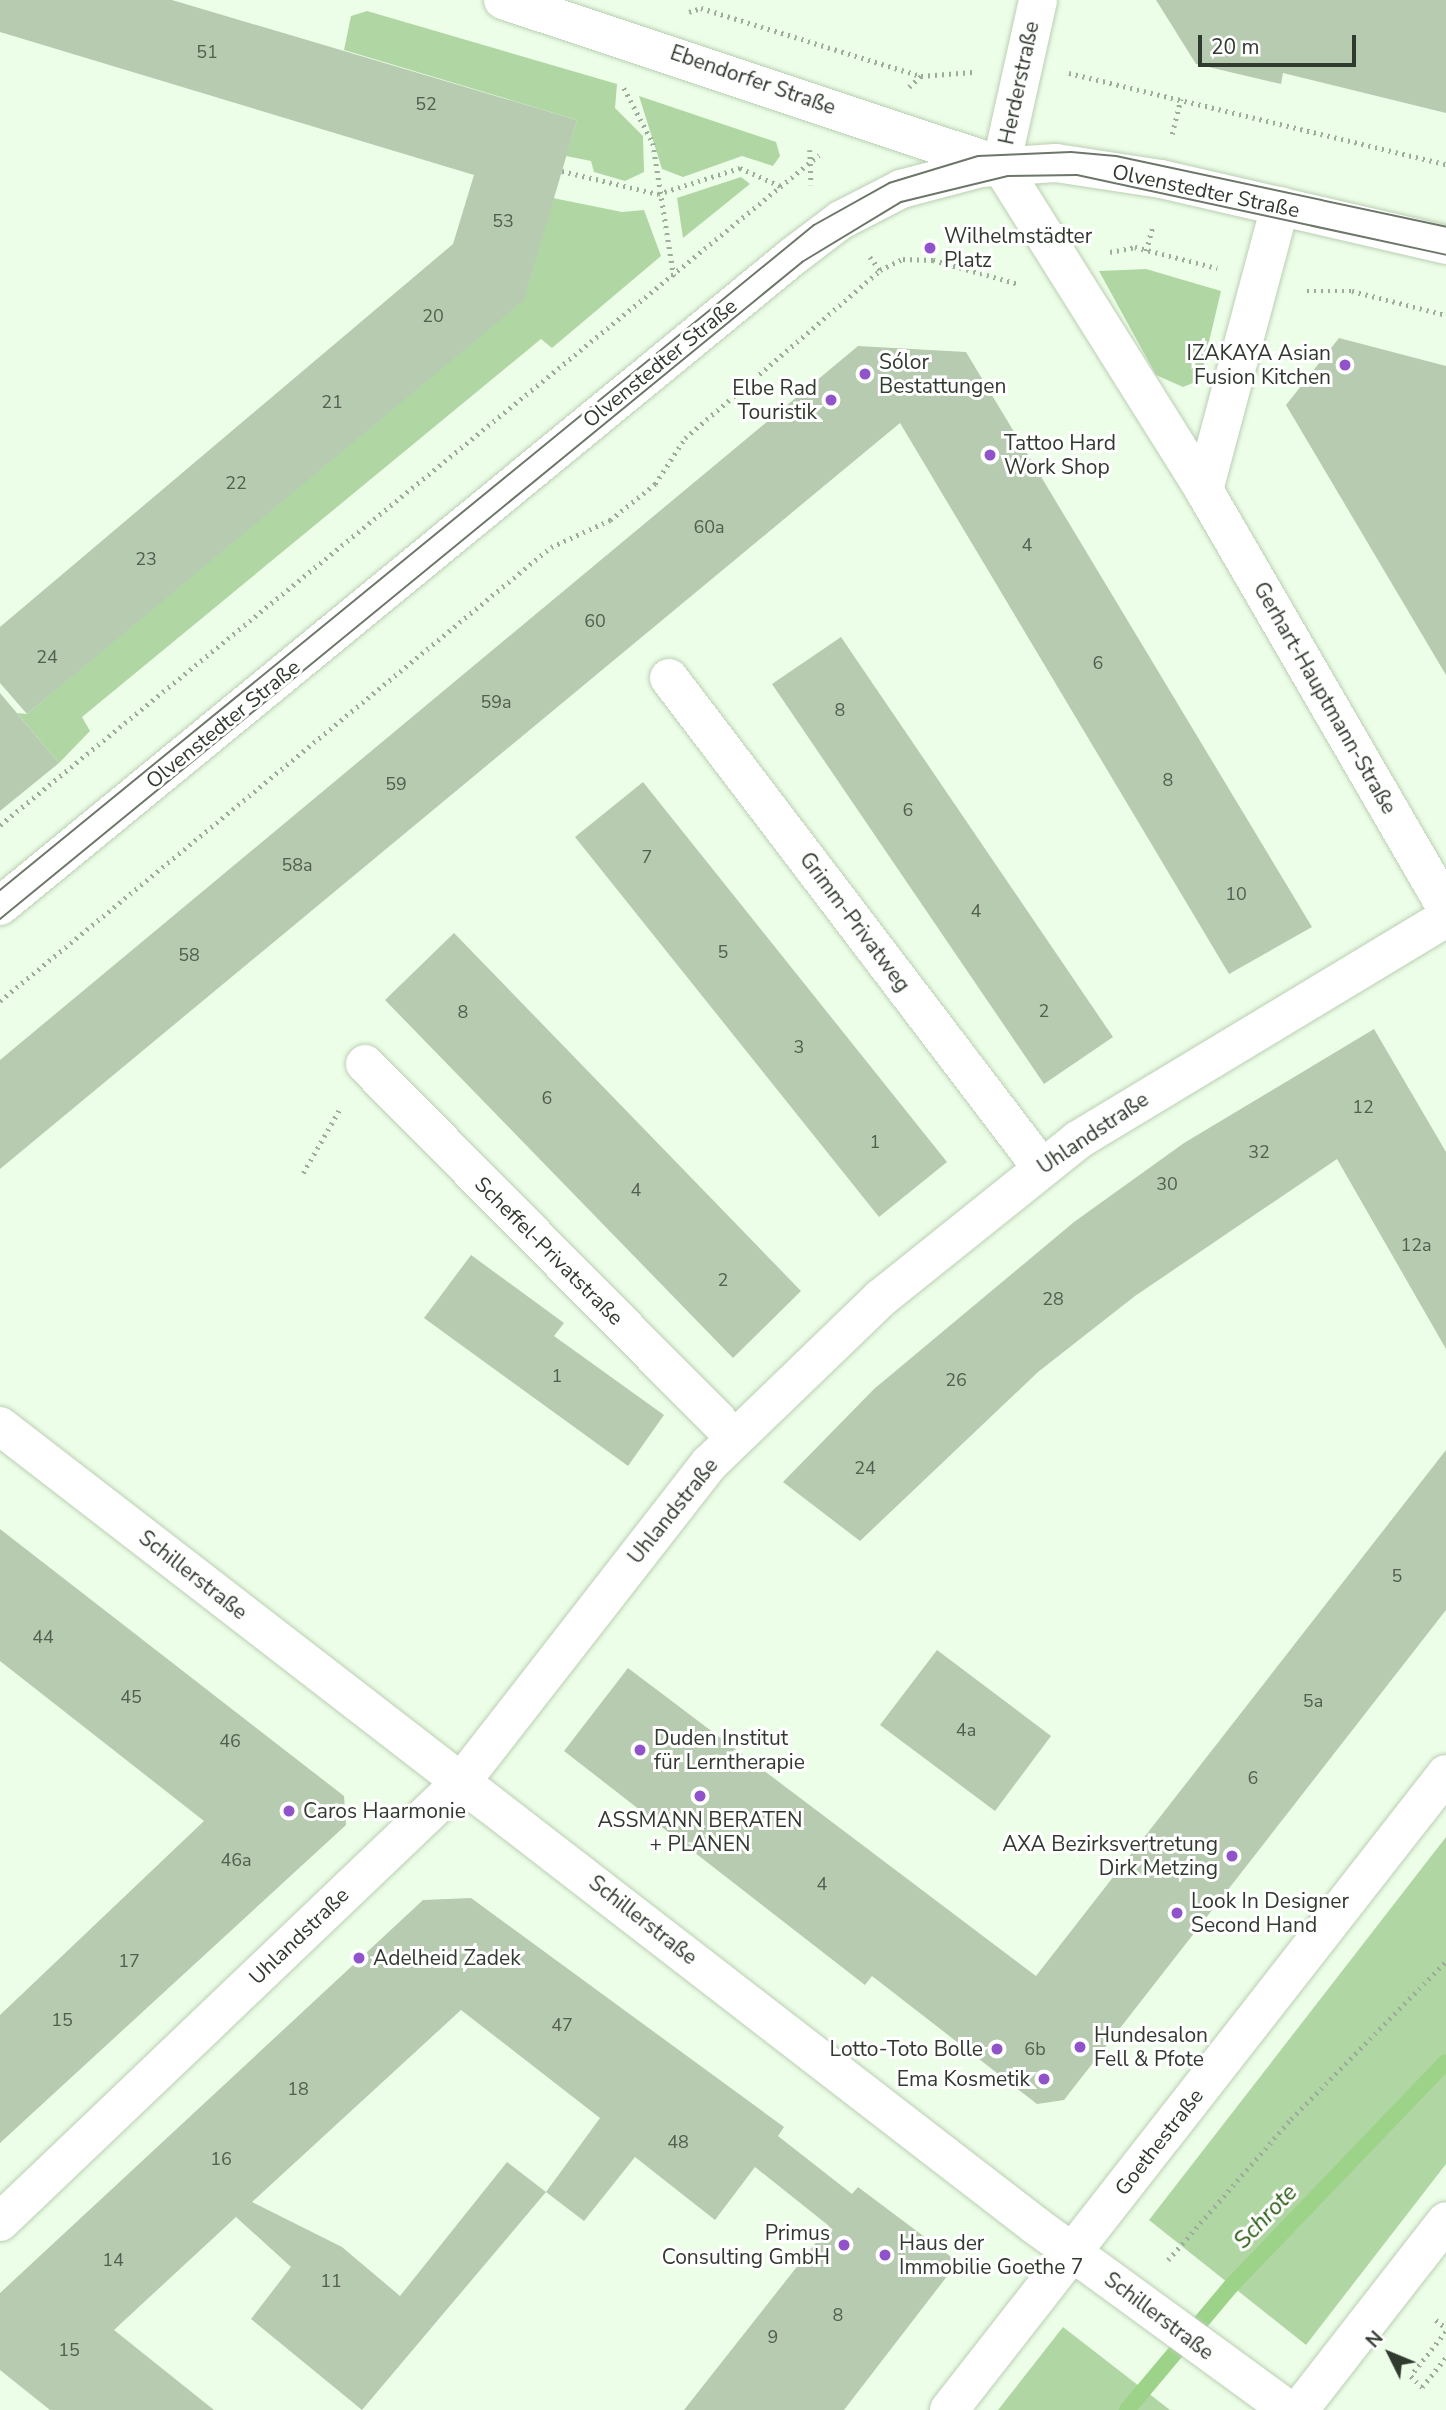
<!DOCTYPE html>
<meta charset="utf-8">
<style>
body{margin:0}
#map{position:relative;width:1446px;height:2410px;overflow:hidden;background:#edfee8;font-family:"Nunito Sans",sans-serif}
div>[style]{position:absolute}
.green>*{inset:0;background:#b0d6a3}
.stream>*{height:16px;margin:-8px;padding:0 8px;transform-origin:8px;border-radius:8px;background:#9cd389}
.building>*{inset:0;background:#b7cbb0}
.path>*{height:4.5px;margin-top:-2.25px;transform-origin:0;background:repeating-linear-gradient(90deg,#9eac9b 0 2px,transparent 0 7px)}
.roads{filter:drop-shadow(0 0 2px #bacfb3) drop-shadow(0 0 2px #bacfb3)}
.minor>*{height:38px;margin:-19px;padding:0 19px;transform-origin:19px;border-radius:19px;background:#fff}
.tram>*{height:2px;margin:-1px;padding:0 1px;transform-origin:1px;border-radius:1px;background:#6c7769}
.dots>*{width:19px;height:19px;translate:-50% -50%;box-sizing:border-box;border:4px solid #fff;border-radius:50%}
span{translate:-50% -50%;white-space:nowrap;text-align:center;line-height:1.15;-webkit-text-stroke:6px #fff;paint-order:stroke}
.number-label{font-size:18px;color:#525e4f}
.number-label span{-webkit-text-stroke-width:0}
.street-label{font-size:21px;color:#313a2f}
.poi-label{font-size:21px;color:#313a2f}
.left{translate:0 -50%;text-align:left}
.right{translate:-100% -50%;text-align:right}
.water-label{font-size:23px;color:#2a5c12;font-style:italic}
.north{position:absolute;left:1355px;top:2319px;width:70px;height:70px;-webkit-text-stroke:5px #fff;paint-order:stroke;rotate:313deg;font-size:19px;font-weight:700;line-height:28px;text-align:center;color:#313a2f}
.north::after{content:'';display:block;margin:auto;width:24px;height:32px;background:#313a2f;clip-path:polygon(50% 0,100% 100%,50% 72%,0 100%)}
.scale{position:absolute;left:1198px;top:35px;width:158px;height:32px;box-sizing:border-box;border:4px solid #313a2f;border-top:0;padding-left:9px;font-size:21px;line-height:24px;white-space:nowrap;color:#313a2f;-webkit-text-stroke:5px #fff;paint-order:stroke}
</style>
<div id="map">
<div class="green">
<i style="clip-path:polygon(367px 11px,617px 84px,615px 108px,643px 136px,644px 172px,625px 181px,594px 172px,591px 161px,566px 156px,577px 120px,344px 50px,351px 16px)"></i>
<i style="clip-path:polygon(639px 96px,776px 142px,780px 156px,773px 166px,742px 156px,683px 177px,662px 169px)"></i>
<i style="clip-path:polygon(741px 177px,750px 184px,683px 238px,677px 198px)"></i>
<i style="clip-path:polygon(553px 198px,622px 212px,644px 210px,661px 256px,552px 348px,541px 339px,82px 717px,90px 731px,59px 763px,17px 713px,27px 714px,526px 292px)"></i>
<i style="clip-path:polygon(1146px 269px,1221px 291px,1200px 380px,1183px 387px,1156px 375px,1099px 271px)"></i>
<i style="clip-path:polygon(1446px 1837px,1446px 2164px,1306px 2345px,1149px 2220px)"></i>
<i style="clip-path:polygon(1063px 2327px,1170px 2410px,998px 2410px)"></i>
</div>
<div class="stream">
<i style="left:1127px;top:2410px;width:162px;rotate:-50deg"></i>
<i style="left:1231px;top:2286px;width:310px;rotate:-46.2deg"></i>
</div>
<div class="building">
<i style="clip-path:polygon(0 0,172px 0,577px 120px,524px 300px,27px 714px,0 683px,0 627px,453px 244px,474px 175px,0 32px)"></i>
<i style="clip-path:polygon(1156px 0,1446px 0,1446px 113px,1283px 73px,1281px 84px,1196px 64px)"></i>
<i style="clip-path:polygon(1339px 338px,1446px 366px,1446px 675px,1286px 405px)"></i>
<i style="clip-path:polygon(858px 346px,966px 352px,1312px 927px,1229px 974px,900px 423px,0 1169px,0 1060px)"></i>
<i style="clip-path:polygon(841px 637px,1113px 1037px,1044px 1084px,772px 684px)"></i>
<i style="clip-path:polygon(0 693px,59px 763px,0 811px)"></i>
<i style="clip-path:polygon(643px 782px,947px 1162px,879px 1217px,575px 837px)"></i>
<i style="clip-path:polygon(454px 933px,801px 1291px,733px 1358px,385px 1000px)"></i>
<i style="clip-path:polygon(1374px 1029px,1446px 1152px,1446px 1349px,1337px 1159px,1135px 1296px,1038px 1372px,860px 1541px,783px 1482px,874px 1389px,1074px 1222px,1184px 1143px)"></i>
<i style="clip-path:polygon(471px 1255px,564px 1323px,554px 1336px,664px 1415px,628px 1466px,424px 1318px)"></i>
<i style="clip-path:polygon(1446px 1450px,1446px 1610px,1064px 2100px,1037px 2104px,872px 1976px,865px 1985px,564px 1751px,628px 1668px,1036px 1976px)"></i>
<i style="clip-path:polygon(0 1529px,344px 1796px,346px 1825px,0 2143px,0 2015px,204px 1821px,0 1661px)"></i>
<i style="clip-path:polygon(937px 1650px,1051px 1736px,995px 1811px,880px 1725px)"></i>
<i style="clip-path:polygon(evenodd,471px 1898px,784px 2127px,778px 2136px,852px 2194px,858px 2187px,958px 2262px,844px 2410px,684px 2410px,829px 2226px,755px 2167px,715px 2220px,635px 2157px,584px 2221px,546px 2192px,362px 2410px,251px 2319px,291px 2267px,236px 2217px,114px 2330px,214px 2410px,50px 2410px,0 2370px,0 2293px,423px 1900px,471px 1898px,461px 2010px,600px 2118px,546px 2192px,507px 2162px,400px 2296px,342px 2247px,252px 2202px,461px 2010px)"></i>
</div>
<div class="path">
<i style="left:689px;top:12px;width:13px;rotate:-18deg"></i>
<i style="left:701px;top:8px;width:230px;rotate:17.2deg"></i>
<i style="left:1069px;top:73px;width:388px;rotate:13.6deg"></i>
<i style="left:909px;top:87px;width:16px;rotate:-43deg"></i>
<i style="left:921px;top:76px;width:52px;rotate:-4.4deg"></i>
<i style="left:624px;top:88px;width:62px;rotate:62.2deg"></i>
<i style="left:653px;top:143px;width:136px;rotate:81.1deg"></i>
<i style="left:1172px;top:134px;width:36px;rotate:-76deg"></i>
<i style="left:810px;top:150px;width:35px;rotate:88deg"></i>
<i style="left:562px;top:171px;width:99px;rotate:13.5deg"></i>
<i style="left:658px;top:194px;width:86px;rotate:-17.6deg"></i>
<i style="left:740px;top:168px;width:47px;rotate:23.8deg"></i>
<i style="left:1146px;top:251px;width:27px;rotate:-75deg"></i>
<i style="left:1110px;top:252px;width:25px;rotate:-11deg"></i>
<i style="left:1135px;top:247px;width:85px;rotate:14.4deg"></i>
<i style="left:870px;top:257px;width:16px;rotate:52deg"></i>
<i style="left:1307px;top:291px;width:45px"></i>
<i style="left:1352px;top:291px;width:97px;rotate:14.3deg"></i>
<i style="left:0;top:825px;width:1058px;rotate:-39.29deg"></i>
<i style="left:0;top:1001px;width:714px;rotate:-39.49deg"></i>
<i style="left:551px;top:547px;width:65px;rotate:-24.6deg"></i>
<i style="left:610px;top:520px;width:58px;rotate:-38.7deg"></i>
<i style="left:655px;top:484px;width:55px;rotate:-56.9deg"></i>
<i style="left:685px;top:438px;width:257px;rotate:-40.7deg"></i>
<i style="left:880px;top:270px;width:25px;rotate:-26deg"></i>
<i style="left:903px;top:259px;width:30px;rotate:2deg"></i>
<i style="left:933px;top:260px;width:89px;rotate:15.6deg"></i>
<i style="left:303px;top:1173px;width:76px;rotate:-60.1deg"></i>
<i style="left:1168px;top:2260px;width:187px;rotate:-48.9deg"></i>
<i style="left:1291px;top:2119px;width:221px;rotate:-45.5deg"></i>
<i style="left:1436px;top:2320px;width:13px;rotate:39deg"></i>
<i style="left:1446px;top:2332px;width:56px;rotate:128.5deg"></i>
<i style="left:1411px;top:2376px;width:16px;rotate:45deg"></i>
<i style="left:1422px;top:2387px;width:38px;rotate:-51deg"></i>
</div>
<div class="roads">
<div class="minor">
<i style="left:503px;top:0;width:523px;rotate:18.4deg"></i>
<i style="left:1001px;top:166px;width:382px;rotate:57.9deg"></i>
<i style="left:1204px;top:490px;width:482px;rotate:59.9deg"></i>
<i style="left:1001px;top:166px;width:170px;rotate:-77.4deg"></i>
<i style="left:1204px;top:490px;width:294px;rotate:-75deg"></i>
<i style="left:669px;top:678px;width:614px;rotate:52.74deg"></i>
<i style="left:0;top:906px;width:1024px;rotate:-39.33deg"></i>
<i style="left:792px;top:257px;width:61px;rotate:-37.1deg"></i>
<i style="left:841px;top:220px;width:68px;rotate:-27.3deg"></i>
<i style="left:901px;top:189px;width:83px;rotate:-14.7deg"></i>
<i style="left:981px;top:168px;width:75px;rotate:-3.8deg"></i>
<i style="left:1056px;top:163px;width:106px;rotate:8.7deg"></i>
<i style="left:1161px;top:179px;width:293px;rotate:13deg"></i>
<i style="left:365px;top:1064px;width:525px;rotate:45.31deg"></i>
<i style="left:0;top:1426px;width:1308px;rotate:37.67deg"></i>
<i style="left:1035px;top:2225px;width:314px;rotate:36.1deg"></i>
<i style="left:0;top:2222px;width:639px;rotate:-43.67deg"></i>
<i style="left:462px;top:1781px;width:403px;rotate:-52.1deg"></i>
<i style="left:710px;top:1463px;width:238px;rotate:-44deg"></i>
<i style="left:881px;top:1298px;width:253px;rotate:-38.7deg"></i>
<i style="left:1078px;top:1140px;width:430px;rotate:-31.1deg"></i>
<i style="left:949px;top:2410px;width:807px;rotate:-51.99deg"></i>
<i style="left:1299px;top:2410px;width:239px;rotate:-52.1deg"></i>
</div>
</div>
<div class="tram">
<i style="left:0;top:890px;width:1051px;rotate:-39.25deg"></i>
<i style="left:814px;top:225px;width:86px;rotate:-29.2deg"></i>
<i style="left:889px;top:183px;width:93px;rotate:-16.9deg"></i>
<i style="left:978px;top:156px;width:93px;rotate:-2.5deg"></i>
<i style="left:1071px;top:152px;width:45px;rotate:5.1deg"></i>
<i style="left:1116px;top:156px;width:338px;rotate:12.1deg"></i>
<i style="left:0;top:919px;width:1037px;rotate:-39.32deg"></i>
<i style="left:802px;top:262px;width:116px;rotate:-31.2deg"></i>
<i style="left:901px;top:202px;width:110px;rotate:-13.7deg"></i>
<i style="left:1008px;top:176px;width:69px;rotate:-0.8deg"></i>
<i style="left:1077px;top:175px;width:378px;rotate:12.2deg"></i>
</div>
<div class="dots">
<i style="left:930px;top:248px;background:#9053ca"></i>
<i style="left:1345px;top:365px;background:#9053ca"></i>
<i style="left:865px;top:374px;background:#9053ca"></i>
<i style="left:831px;top:400px;background:#9053ca"></i>
<i style="left:990px;top:455px;background:#9053ca"></i>
<i style="left:640px;top:1750px;background:#9053ca"></i>
<i style="left:700px;top:1796px;background:#9053ca"></i>
<i style="left:289px;top:1811px;background:#9053ca"></i>
<i style="left:1232px;top:1856px;background:#9053ca"></i>
<i style="left:1177px;top:1913px;background:#9053ca"></i>
<i style="left:359px;top:1958px;background:#9053ca"></i>
<i style="left:1080px;top:2047px;background:#9053ca"></i>
<i style="left:997px;top:2049px;background:#9053ca"></i>
<i style="left:1044px;top:2079px;background:#9053ca"></i>
<i style="left:844px;top:2245px;background:#9053ca"></i>
<i style="left:885px;top:2255px;background:#9053ca"></i>
</div>
<div class="number-label">
<span style="left:207px;top:52px">51</span>
<span style="left:426px;top:104px">52</span>
<span style="left:503px;top:221px">53</span>
<span style="left:433px;top:316px">20</span>
<span style="left:332px;top:402px">21</span>
<span style="left:236px;top:483px">22</span>
<span style="left:709px;top:527px">60a</span>
<span style="left:1027px;top:545px">4</span>
<span style="left:146px;top:559px">23</span>
<span style="left:595px;top:621px">60</span>
<span style="left:47px;top:657px">24</span>
<span style="left:1098px;top:663px">6</span>
<span style="left:496px;top:702px">59a</span>
<span style="left:840px;top:710px">8</span>
<span style="left:1168px;top:780px">8</span>
<span style="left:396px;top:784px">59</span>
<span style="left:908px;top:810px">6</span>
<span style="left:647px;top:857px">7</span>
<span style="left:297px;top:865px">58a</span>
<span style="left:1236px;top:894px">10</span>
<span style="left:976px;top:911px">4</span>
<span style="left:723px;top:952px">5</span>
<span style="left:189px;top:955px">58</span>
<span style="left:1044px;top:1011px">2</span>
<span style="left:463px;top:1012px">8</span>
<span style="left:799px;top:1047px">3</span>
<span style="left:547px;top:1098px">6</span>
<span style="left:1363px;top:1107px">12</span>
<span style="left:875px;top:1142px">1</span>
<span style="left:1259px;top:1152px">32</span>
<span style="left:1167px;top:1184px">30</span>
<span style="left:636px;top:1190px">4</span>
<span style="left:1416px;top:1245px">12a</span>
<span style="left:723px;top:1280px">2</span>
<span style="left:1053px;top:1299px">28</span>
<span style="left:557px;top:1376px">1</span>
<span style="left:956px;top:1380px">26</span>
<span style="left:865px;top:1468px">24</span>
<span style="left:1397px;top:1576px">5</span>
<span style="left:43px;top:1637px">44</span>
<span style="left:131px;top:1697px">45</span>
<span style="left:1313px;top:1701px">5a</span>
<span style="left:966px;top:1730px">4a</span>
<span style="left:230px;top:1741px">46</span>
<span style="left:1253px;top:1778px">6</span>
<span style="left:236px;top:1860px">46a</span>
<span style="left:822px;top:1884px">4</span>
<span style="left:129px;top:1961px">17</span>
<span style="left:62px;top:2020px">15</span>
<span style="left:562px;top:2025px">47</span>
<span style="left:1035px;top:2049px">6b</span>
<span style="left:298px;top:2089px">18</span>
<span style="left:678px;top:2142px">48</span>
<span style="left:221px;top:2159px">16</span>
<span style="left:113px;top:2260px">14</span>
<span style="left:331px;top:2281px">11</span>
<span style="left:838px;top:2315px">8</span>
<span style="left:773px;top:2337px">9</span>
<span style="left:69px;top:2350px">15</span>
</div>
<div class="street-label">
<span style="left:753px;top:80px;rotate:19deg">Ebendorfer Straße</span>
<span style="left:1019px;top:83px;rotate:-78deg">Herderstraße</span>
<span style="left:1206px;top:191px;rotate:12deg">Olvenstedter Straße</span>
<span style="left:660px;top:363px;rotate:-39deg">Olvenstedter Straße</span>
<span style="left:1325px;top:698px;rotate:60deg">Gerhart-Hauptmann-Straße</span>
<span style="left:223px;top:724px;rotate:-39deg">Olvenstedter Straße</span>
<span style="left:855px;top:922px;rotate:53deg">Grimm-Privatweg</span>
<span style="left:1093px;top:1133px;rotate:-34deg">Uhlandstraße</span>
<span style="left:549px;top:1251px;rotate:45deg">Scheffel-Privatstraße</span>
<span style="left:673px;top:1511px;rotate:-51deg">Uhlandstraße</span>
<span style="left:193px;top:1575px;rotate:38deg">Schillerstraße</span>
<span style="left:643px;top:1920px;rotate:38deg">Schillerstraße</span>
<span style="left:299px;top:1936px;rotate:-44deg">Uhlandstraße</span>
<span style="left:1159px;top:2142px;rotate:-52deg">Goethestraße</span>
<span style="left:1159px;top:2316px;rotate:37deg">Schillerstraße</span>
</div>
<div class="poi-label">
<span class="left" style="left:944px;top:248px">Wilhelmstädter<br>Platz</span>
<span class="right" style="left:1331px;top:365px">IZAKAYA Asian<br>Fusion Kitchen</span>
<span class="left" style="left:879px;top:374px">Sólor<br>Bestattungen</span>
<span class="right" style="left:817px;top:400px">Elbe Rad<br>Touristik</span>
<span class="left" style="left:1004px;top:455px">Tattoo Hard<br>Work Shop</span>
<span class="left" style="left:654px;top:1750px">Duden Institut<br>für Lerntherapie</span>
<span class="left" style="left:303px;top:1811px">Caros Haarmonie</span>
<span style="left:700px;top:1832px">ASSMANN BERATEN<br>+ PLANEN</span>
<span class="right" style="left:1218px;top:1856px">AXA Bezirksvertretung<br>Dirk Metzing</span>
<span class="left" style="left:1191px;top:1913px">Look In Designer<br>Second Hand</span>
<span class="left" style="left:373px;top:1958px">Adelheid Zadek</span>
<span class="left" style="left:1094px;top:2047px">Hundesalon<br>Fell &amp; Pfote</span>
<span class="right" style="left:983px;top:2049px">Lotto-Toto Bolle</span>
<span class="right" style="left:1030px;top:2079px">Ema Kosmetik</span>
<span class="right" style="left:830px;top:2245px">Primus<br>Consulting GmbH</span>
<span class="left" style="left:899px;top:2255px">Haus der<br>Immobilie Goethe 7</span>
</div>
<div class="water-label">
<span style="left:1266px;top:2217px;rotate:-46deg">Schrote</span>
</div>
<div class="north">N</div>
<div class="scale">20 m</div>
</div>
